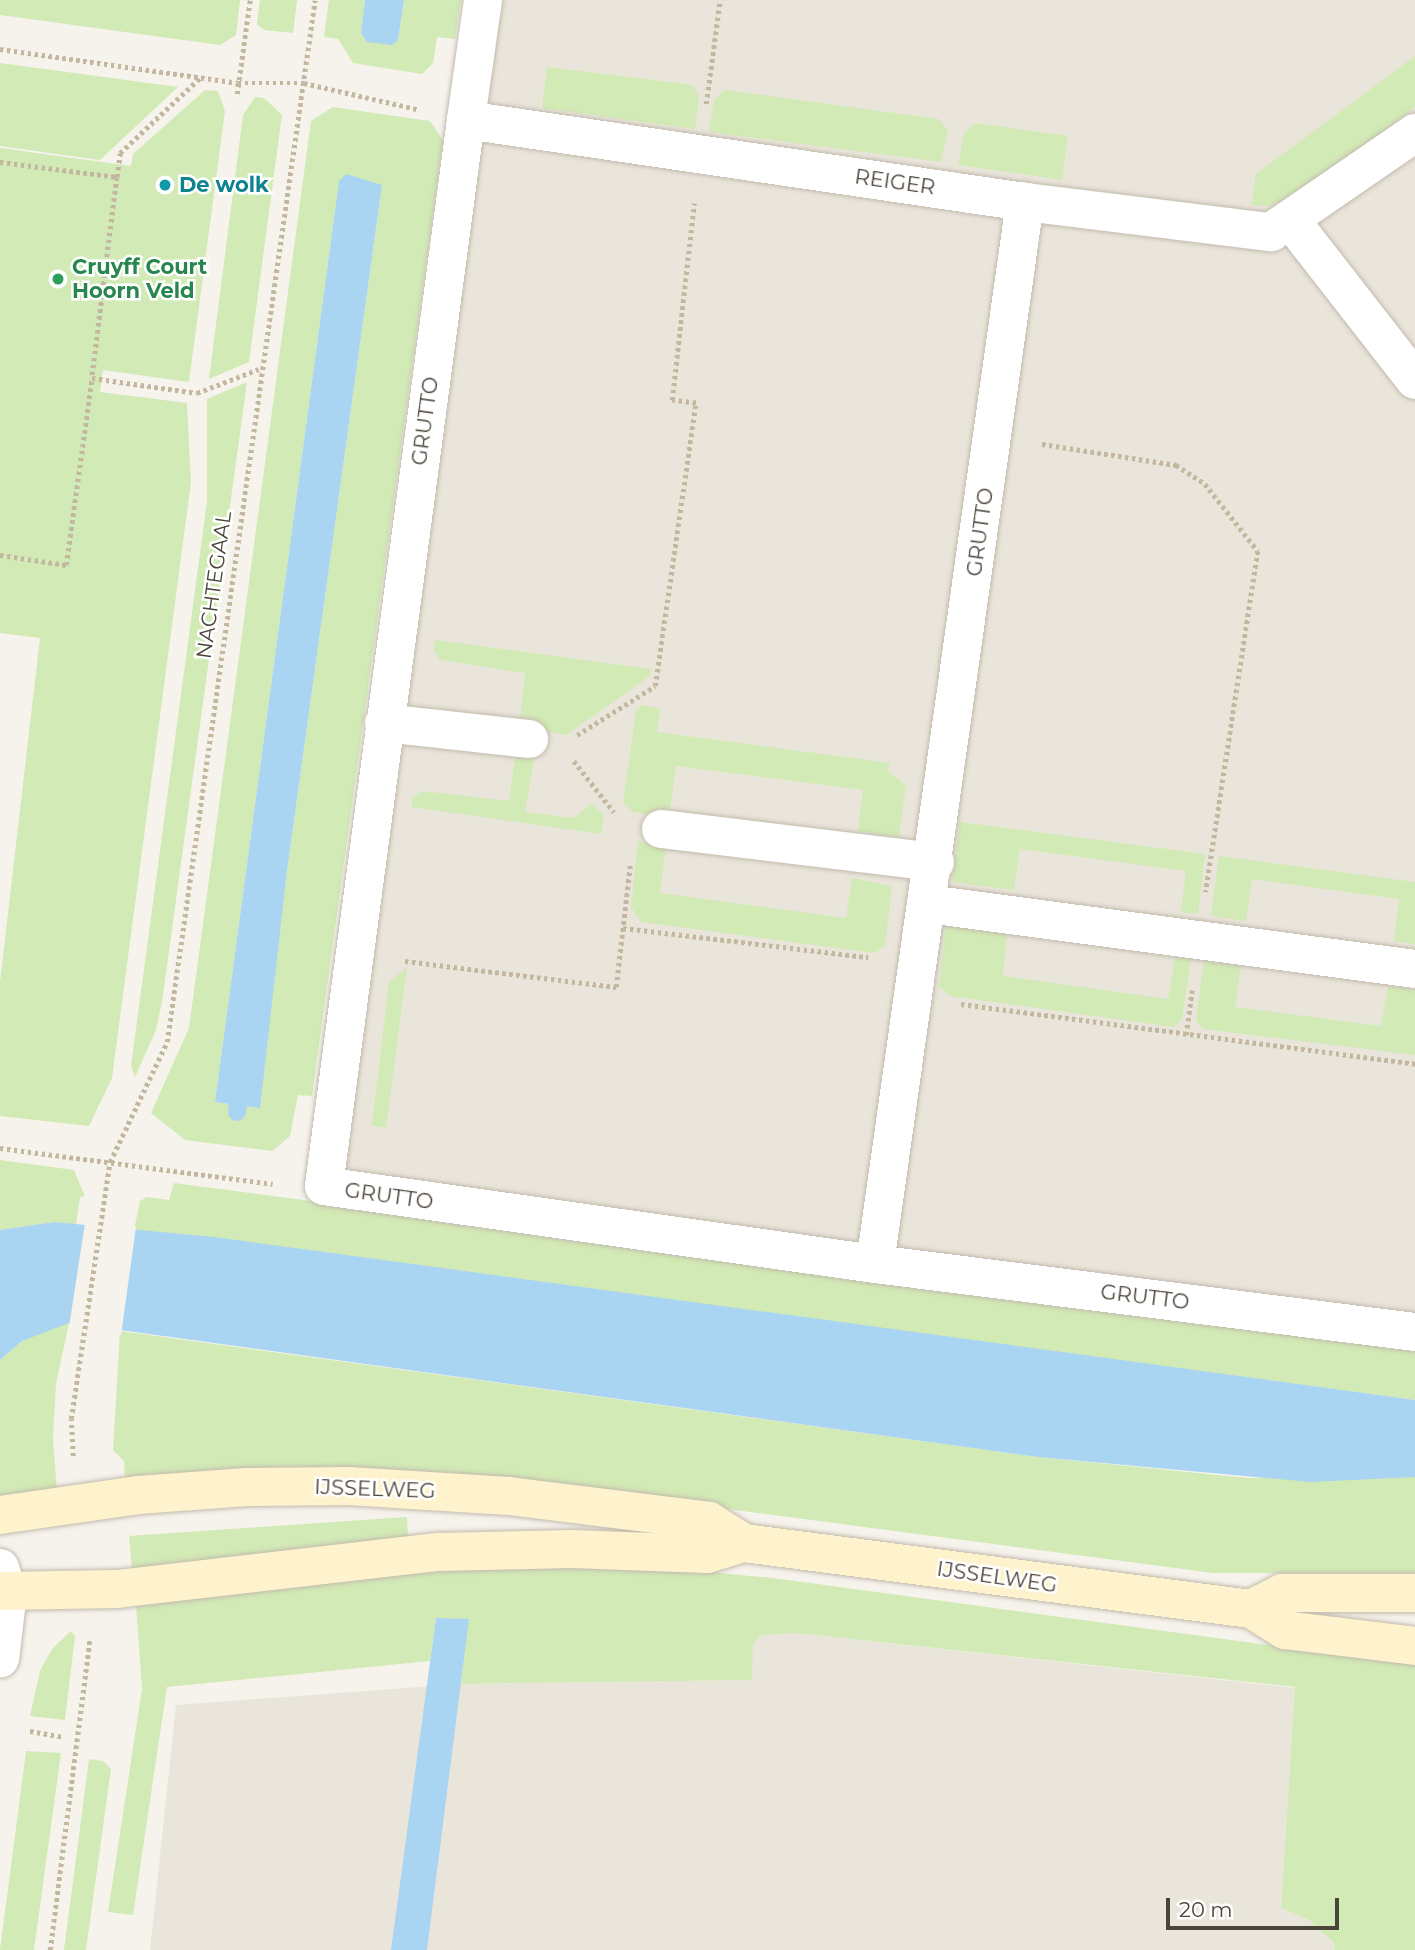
<!DOCTYPE html>
<style>
body{margin:0}
#map{position:relative;width:1415px;height:1950px;overflow:hidden;background:#f6f3ec;font-family:Montserrat,sans-serif}
div>[style]{position:absolute}
.residential>*{inset:0;background:#eae5da}
.green>*{inset:0;background:#d2eab5}
.water>*{inset:0;background:#a9d4f2}
.pier>*{inset:0;background:#f6f3ec}
.stream>*{height:18px;margin:-9px;padding:0 9px;transform-origin:9px;border-radius:9px;background:#a9d4f2}
.path>*{height:4.5px;margin-top:-2.25px;transform-origin:0;background:repeating-linear-gradient(90deg,#c4b79f 0 3.5px,transparent 0 7px)}
.roads{filter:drop-shadow(0 0 2px #c2bbae) drop-shadow(0 0 2px #c2bbae)}
.street>*{height:38px;margin:-19px;padding:0 19px;transform-origin:19px;border-radius:19px;background:#fff}
.secondary>*{height:38px;margin:-19px;padding:0 19px;transform-origin:19px;border-radius:19px;background:#fff3cd}
.dots>*{width:19px;height:19px;translate:-50% -50%;box-sizing:border-box;border:4px solid #fff;border-radius:50%}
span{translate:-50% -50%;white-space:nowrap;text-align:center;line-height:1.15;-webkit-text-stroke:5px #fff;paint-order:stroke}
.street-label{font-size:21px;color:#4b4439}
.culture-label{font-size:21px;color:#0d838f;font-weight:700}
.left{translate:0 -50%;text-align:left}
.leisure-label{font-size:21px;color:#27864d;font-weight:700}
.scale{position:absolute;left:1166px;top:1898px;width:173px;height:32px;box-sizing:border-box;border:4px solid #4b4439;border-top:0;padding-left:9px;font-size:21px;line-height:24px;white-space:nowrap;color:#4b4439;-webkit-text-stroke:5px #fff;paint-order:stroke}
</style>
<div id="map">
<div class="residential">
<i style="clip-path:polygon(485px 0,1415px 0,1415px 1322px,312px 1192px)"></i>
<i style="clip-path:polygon(796px 1633px,1295px 1688px,1281px 1908px,1309px 1920px,1333px 1942px,1335px 1950px,150px 1950px,176px 1705px,461px 1684px,751px 1680px,753px 1644px,761px 1634px)"></i>
</div>
<div class="green">
<i style="clip-path:polygon(0 0,240px 0,236px 35px,220px 45px,0 15px)"></i>
<i style="clip-path:polygon(260px 0,297px 0,293px 33px,264px 30px,257px 24px)"></i>
<i style="clip-path:polygon(329px 0,365px 0,361px 33px,367px 42px,398px 39px,404px 0,461px 0,455px 39px,437px 37px,433px 63px,422px 74px,353px 63px,338px 39px,324px 37px)"></i>
<i style="clip-path:polygon(1415px 56px,1415px 107px,1302px 193px,1267px 206px,1251px 205px,1256px 174px)"></i>
<i style="clip-path:polygon(0 63px,178px 87px,100px 160px,0 146px)"></i>
<i style="clip-path:polygon(547px 67px,693px 85px,699px 97px,695px 129px,542px 108px)"></i>
<i style="clip-path:polygon(205px 90px,218px 91px,225px 111px,189px 382px,103px 370px,100px 392px,187px 403px,191px 482px,112px 1078px,89px 1126px,0 1116px,0 982px,40px 638px,0 633px,0 148px,131px 166px,133px 154px)"></i>
<i style="clip-path:polygon(725px 90px,939px 119px,948px 132px,941px 162px,709px 132px,714px 100px)"></i>
<i style="clip-path:polygon(255px 97px,264px 98px,282px 115px,249px 362px,209px 379px,243px 115px)"></i>
<i style="clip-path:polygon(evenodd,333px 107px,430px 121px,443px 140px,312px 1096px,298px 1095px,290px 1136px,273px 1151px,185px 1140px,151px 1113px,189px 1028px,311px 121px,333px 107px,339px 181px,382px 185px,287px 871px,259px 1108px,215px 1102px,339px 181px)"></i>
<i style="clip-path:polygon(975px 123px,1068px 136px,1062px 180px,958px 165px,964px 133px)"></i>
<i style="clip-path:polygon(247px 382px,162px 1002px,156px 1030px,135px 1077px,131px 1066px,207px 501px,207px 399px)"></i>
<i style="clip-path:polygon(435px 640px,651px 669px,650px 676px,566px 735px,528px 728px,520px 720px,525px 673px,440px 660px,434px 650px)"></i>
<i style="clip-path:polygon(642px 705px,660px 709px,657px 732px,890px 763px,888px 771px,906px 786px,899px 837px,858px 831px,863px 790px,676px 766px,670px 810px,662px 817px,633px 812px,623px 803px,636px 710px)"></i>
<i style="clip-path:polygon(524px 750px,535px 753px,525px 812px,574px 818px,592px 803px,604px 815px,601px 834px,412px 807px,412px 799px,422px 791px,509px 801px,515px 757px)"></i>
<i style="clip-path:polygon(960px 822px,1205px 854px,1198px 914px,1181px 912px,1186px 871px,1020px 849px,1014px 890px,952px 882px)"></i>
<i style="clip-path:polygon(638px 841px,666px 848px,660px 893px,846px 918px,852px 878px,892px 886px,885px 946px,874px 953px,641px 922px,631px 907px)"></i>
<i style="clip-path:polygon(1219px 856px,1415px 882px,1415px 944px,1394px 941px,1399px 899px,1252px 879px,1246px 921px,1211px 916px)"></i>
<i style="clip-path:polygon(946px 926px,1007px 934px,1003px 976px,1168px 999px,1175px 957px,1191px 959px,1182px 1019px,1174px 1027px,950px 996px,939px 986px)"></i>
<i style="clip-path:polygon(1204px 961px,1241px 966px,1235px 1007px,1381px 1026px,1388px 986px,1415px 990px,1415px 1055px,1203px 1029px,1196px 1020px)"></i>
<i style="clip-path:polygon(407px 967px,386px 1128px,372px 1125px,389px 982px)"></i>
<i style="clip-path:polygon(0 1160px,74px 1170px,85px 1196px,80px 1197px,76px 1225px,54px 1222px,0 1230px)"></i>
<i style="clip-path:polygon(174px 1183px,1415px 1346px,1415px 1400px,134px 1230px,140px 1201px,147px 1197px,169px 1200px)"></i>
<i style="clip-path:polygon(64px 1323px,69px 1323px,56px 1384px,53px 1438px,57px 1493px,0 1499px,0 1360px,22px 1341px)"></i>
<i style="clip-path:polygon(120px 1331px,1038px 1457px,1247px 1478px,1415px 1477px,1415px 1573px,1213px 1573px,485px 1477px,125px 1482px,124px 1461px,113px 1450px)"></i>
<i style="clip-path:polygon(407px 1517px,408px 1539px,132px 1570px,129px 1536px)"></i>
<i style="clip-path:polygon(515px 1566px,688px 1570px,773px 1578px,1415px 1665px,1415px 1950px,1335px 1950px,1333px 1942px,1309px 1920px,1281px 1908px,1295px 1687px,796px 1633px,761px 1635px,753px 1644px,752px 1680px,461px 1684px,468px 1620px,436px 1618px,430px 1661px,167px 1687px,133px 1915px,108px 1912px,142px 1689px,136px 1605px,397px 1573px)"></i>
<i style="clip-path:polygon(71px 1631px,75px 1636px,65px 1720px,30px 1716px,40px 1671px,52px 1649px)"></i>
<i style="clip-path:polygon(26px 1751px,61px 1753px,34px 1950px,0 1950px)"></i>
<i style="clip-path:polygon(89px 1759px,103px 1761px,111px 1769px,86px 1950px,64px 1950px)"></i>
</div>
<div class="water">
<i style="clip-path:polygon(365px 0,404px 0,398px 40px,392px 45px,367px 42px,361px 33px)"></i>
<i style="clip-path:polygon(346px 174px,382px 185px,287px 871px,260px 1108px,215px 1102px,339px 181px)"></i>
<i style="clip-path:polygon(54px 1222px,214px 1237px,1415px 1400px,1415px 1477px,1311px 1482px,1038px 1457px,69px 1323px,22px 1341px,0 1360px,0 1230px)"></i>
<i style="clip-path:polygon(436px 1618px,469px 1619px,427px 1950px,391px 1950px)"></i>
</div>
<div class="pier">
<i style="clip-path:polygon(85px 1223px,136px 1227px,121px 1335px,69px 1327px)"></i>
</div>
<div class="stream">
<i style="left:237px;top:1112px;width:31px;rotate:-83deg"></i>
</div>
<div class="path">
<i style="left:0;top:49px;width:240px;rotate:8.1deg"></i>
<i style="left:238px;top:83px;width:66px"></i>
<i style="left:304px;top:83px;width:116px;rotate:13deg"></i>
<i style="left:237px;top:94px;width:95px;rotate:-82.1deg"></i>
<i style="left:706px;top:104px;width:105px;rotate:-82.3deg"></i>
<i style="left:0;top:162px;width:118px;rotate:7.3deg"></i>
<i style="left:117px;top:177px;width:203px;rotate:97.1deg"></i>
<i style="left:92px;top:378px;width:106px;rotate:8.1deg"></i>
<i style="left:197px;top:393px;width:66px;rotate:-21.2deg"></i>
<i style="left:117px;top:177px;width:24px;rotate:-83deg"></i>
<i style="left:120px;top:153px;width:110px;rotate:-43.2deg"></i>
<i style="left:1042px;top:444px;width:136px;rotate:8.9deg"></i>
<i style="left:1176px;top:465px;width:35px;rotate:33deg"></i>
<i style="left:1205px;top:484px;width:85px;rotate:51.7deg"></i>
<i style="left:1258px;top:551px;width:345px;rotate:98.7deg"></i>
<i style="left:0;top:555px;width:67px;rotate:8.6deg"></i>
<i style="left:66px;top:565px;width:189px;rotate:-82.1deg"></i>
<i style="left:577px;top:735px;width:92px;rotate:-32.1deg"></i>
<i style="left:655px;top:686px;width:286px;rotate:-81.8deg"></i>
<i style="left:696px;top:403px;width:24px;rotate:-173deg"></i>
<i style="left:672px;top:400px;width:198px;rotate:-83.6deg"></i>
<i style="left:574px;top:761px;width:65px;rotate:51.9deg"></i>
<i style="left:623px;top:928px;width:247px;rotate:6.8deg"></i>
<i style="left:405px;top:961px;width:213px;rotate:7deg"></i>
<i style="left:616px;top:987px;width:122px;rotate:-83.4deg"></i>
<i style="left:961px;top:1004px;width:458px;rotate:7.5deg"></i>
<i style="left:1186px;top:1035px;width:45px;rotate:-82.4deg"></i>
<i style="left:0;top:1148px;width:275px;rotate:7.5deg"></i>
<i style="left:73px;top:1456px;width:37px;rotate:-93deg"></i>
<i style="left:71px;top:1419px;width:260px;rotate:-81.4deg"></i>
<i style="left:110px;top:1162px;width:133px;rotate:-64.6deg"></i>
<i style="left:167px;top:1042px;width:1052px;rotate:-81.92deg"></i>
<i style="left:30px;top:1731px;width:34px;rotate:10deg"></i>
<i style="left:50px;top:1950px;width:314px;rotate:-82.7deg"></i>
</div>
<div class="roads">
<div class="street">
<i style="left:483px;top:0;width:121px;rotate:98.1deg"></i>
<i style="left:466px;top:120px;width:565px;rotate:8.35deg"></i>
<i style="left:1025px;top:202px;width:248px;rotate:7deg"></i>
<i style="left:1271px;top:232px;width:175px;rotate:-34.5deg"></i>
<i style="left:466px;top:120px;width:1075px;rotate:97.59deg"></i>
<i style="left:324px;top:1186px;width:556px;rotate:8.06deg"></i>
<i style="left:875px;top:1264px;width:544px;rotate:7.18deg"></i>
<i style="left:1292px;top:222px;width:200px;rotate:52.1deg"></i>
<i style="left:384px;top:723px;width:146px;rotate:6.3deg"></i>
<i style="left:661px;top:829px;width:276px;rotate:6.9deg"></i>
<i style="left:928px;top:904px;width:491px;rotate:7.6deg"></i>
<i style="left:875px;top:1264px;width:1073px;rotate:-81.96deg"></i>
<i style="left:0;top:1568px;width:25px;rotate:72deg"></i>
<i style="left:8px;top:1592px;width:67px;rotate:96.8deg"></i>
</div>
<div class="secondary">
<i style="left:0;top:1515px;width:139px;rotate:-8.2deg"></i>
<i style="left:138px;top:1495px;width:109px;rotate:-4.2deg"></i>
<i style="left:247px;top:1487px;width:102px;rotate:-0.6deg"></i>
<i style="left:349px;top:1486px;width:160px;rotate:3.6deg"></i>
<i style="left:509px;top:1496px;width:202px;rotate:7.1deg"></i>
<i style="left:709px;top:1521px;width:41px;rotate:32.2deg"></i>
<i style="left:744px;top:1543px;width:511px;rotate:7.42deg"></i>
<i style="left:1251px;top:1609px;width:40px;rotate:32deg"></i>
<i style="left:1285px;top:1630px;width:131px;rotate:7deg"></i>
<i style="left:0;top:1591px;width:117px;rotate:-1deg"></i>
<i style="left:117px;top:1589px;width:323px;rotate:-6.6deg"></i>
<i style="left:438px;top:1552px;width:134px;rotate:-1.3deg"></i>
<i style="left:572px;top:1549px;width:135px;rotate:2.1deg"></i>
<i style="left:707px;top:1554px;width:39px;rotate:-17deg"></i>
<i style="left:1251px;top:1609px;width:35px;rotate:-27deg"></i>
<i style="left:1282px;top:1593px;width:133px"></i>
</div>
</div>
<div class="dots">
<i style="left:165px;top:185px;background:#0f9aa8"></i>
<i style="left:58px;top:279px;background:#2e9e5b"></i>
</div>
<div class="street-label">
<span style="left:895px;top:182px;rotate:8deg">REIGER</span>
<span style="left:425px;top:421px;rotate:-82deg">GRUTTO</span>
<span style="left:980px;top:532px;rotate:-82deg">GRUTTO</span>
<span style="left:214px;top:585px;rotate:-82deg">NACHTEGAAL</span>
<span style="left:389px;top:1196px;rotate:8deg">GRUTTO</span>
<span style="left:1145px;top:1297px;rotate:7deg">GRUTTO</span>
<span style="left:375px;top:1489px;rotate:2deg">IJSSELWEG</span>
<span style="left:997px;top:1577px;rotate:8deg">IJSSELWEG</span>
</div>
<div class="culture-label">
<span class="left" style="left:179px;top:185px">De wolk</span>
</div>
<div class="leisure-label">
<span class="left" style="left:72px;top:279px">Cruyff Court<br>Hoorn Veld</span>
</div>
<div class="scale">20 m</div>
</div>
